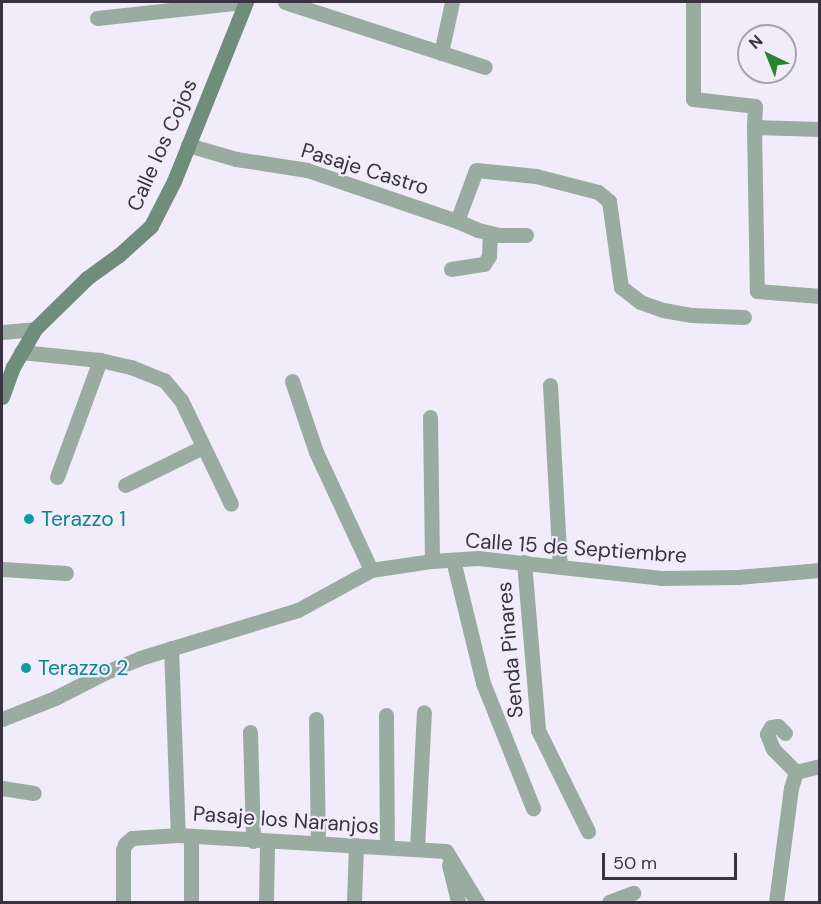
<!DOCTYPE html>
<style>
body{margin:0}
#map{position:relative;width:821px;height:904px;overflow:hidden;background:#f1ecfa;font-family:"DM Sans",sans-serif}
div>[style]{position:absolute}
.street>*{height:15px;margin:-7.5px;padding:0 7.5px;transform-origin:7.5px;border-radius:7.5px;background:#9aaca1}
.secondary>*{height:15px;margin:-7.5px;padding:0 7.5px;transform-origin:7.5px;border-radius:7.5px;background:#708c7c}
.dots>*{width:16px;height:16px;translate:-50% -50%;box-sizing:border-box;border:3px solid #f1ecfa;border-radius:50%}
span{translate:-50% -50%;white-space:nowrap;text-align:center;line-height:1.15;-webkit-text-stroke:4.5px #f1ecfa;paint-order:stroke}
.street-label{font-size:21px;color:#393341}
.culture-label{font-size:21px;color:#0d838f}
.left{translate:0 -50%;text-align:left}
.frame{position:absolute;inset:0;border:3px solid #393341;pointer-events:none}
.north{position:absolute;left:737px;top:24px;width:60px;height:60px;box-sizing:border-box;background:#f1ecfa;border:2px solid #a7a2b0;border-radius:50%;rotate:317deg;font-size:16px;font-weight:700;line-height:24px;text-align:center;color:#393341}
.north::after{content:'';display:block;margin:auto;width:21px;height:27px;background:#2b8231;clip-path:polygon(50% 0,100% 100%,50% 72%,0 100%)}
.scale{position:absolute;left:602px;top:853px;width:135px;height:27px;box-sizing:border-box;border:3px solid #393341;border-top:0;padding-left:8px;font-size:18px;line-height:21px;white-space:nowrap;color:#393341;-webkit-text-stroke:4px #f1ecfa;paint-order:stroke}
</style>
<div id="map">
<div class="street">
<i style="left:285px;top:2px;width:210px;rotate:18deg"></i>
<i style="left:693px;top:2px;width:97px;rotate:90deg"></i>
<i style="left:693px;top:99px;width:62px;rotate:6.4deg"></i>
<i style="left:755px;top:106px;width:21px;rotate:93deg"></i>
<i style="left:754px;top:127px;width:66px;rotate:1.7deg"></i>
<i style="left:97px;top:18px;width:149px;rotate:-6.2deg"></i>
<i style="left:441px;top:53px;width:52px;rotate:-77.8deg"></i>
<i style="left:754px;top:127px;width:164px;rotate:89deg"></i>
<i style="left:757px;top:291px;width:63px;rotate:4.5deg"></i>
<i style="left:188px;top:145px;width:50px;rotate:16.3deg"></i>
<i style="left:236px;top:159px;width:72px;rotate:8.8deg"></i>
<i style="left:307px;top:170px;width:158px;rotate:18.8deg"></i>
<i style="left:457px;top:221px;width:23px;rotate:23deg"></i>
<i style="left:478px;top:230px;width:22px;rotate:13deg"></i>
<i style="left:499px;top:235px;width:27px"></i>
<i style="left:457px;top:221px;width:54px;rotate:-69.6deg"></i>
<i style="left:476px;top:170px;width:60px;rotate:5.7deg"></i>
<i style="left:536px;top:176px;width:64px;rotate:14.5deg"></i>
<i style="left:598px;top:192px;width:14px;rotate:39deg"></i>
<i style="left:609px;top:201px;width:87px;rotate:82.1deg"></i>
<i style="left:621px;top:287px;width:24px;rotate:38deg"></i>
<i style="left:640px;top:302px;width:24px;rotate:19deg"></i>
<i style="left:663px;top:310px;width:28px;rotate:10deg"></i>
<i style="left:691px;top:315px;width:53px;rotate:2.2deg"></i>
<i style="left:451px;top:269px;width:33px;rotate:-9deg"></i>
<i style="left:484px;top:264px;width:9px;rotate:-58deg"></i>
<i style="left:489px;top:256px;width:23px;rotate:-88deg"></i>
<i style="left:2px;top:332px;width:33px;rotate:-5deg"></i>
<i style="left:21px;top:352px;width:79px;rotate:5.8deg"></i>
<i style="left:100px;top:360px;width:32px;rotate:13deg"></i>
<i style="left:131px;top:367px;width:35px;rotate:22deg"></i>
<i style="left:164px;top:380px;width:26px;rotate:50deg"></i>
<i style="left:181px;top:400px;width:115px;rotate:64.3deg"></i>
<i style="left:292px;top:381px;width:75px;rotate:71.3deg"></i>
<i style="left:316px;top:452px;width:130px;rotate:65deg"></i>
<i style="left:550px;top:385px;width:182px;rotate:86.9deg"></i>
<i style="left:430px;top:417px;width:144px;rotate:89.2deg"></i>
<i style="left:57px;top:477px;width:125px;rotate:-69.8deg"></i>
<i style="left:125px;top:485px;width:87px;rotate:-26deg"></i>
<i style="left:453px;top:560px;width:127px;rotate:76.3deg"></i>
<i style="left:483px;top:683px;width:135px;rotate:68.2deg"></i>
<i style="left:524px;top:562px;width:169px;rotate:85.2deg"></i>
<i style="left:538px;top:730px;width:113px;rotate:63.7deg"></i>
<i style="left:2px;top:569px;width:64px;rotate:3.6deg"></i>
<i style="left:171px;top:648px;width:187px;rotate:87.9deg"></i>
<i style="left:178px;top:835px;width:268px;rotate:3.4deg"></i>
<i style="left:386px;top:715px;width:132px;rotate:89.6deg"></i>
<i style="left:2px;top:719px;width:57px;rotate:-21.6deg"></i>
<i style="left:55px;top:698px;width:57px;rotate:-27deg"></i>
<i style="left:106px;top:672px;width:37px;rotate:-22deg"></i>
<i style="left:140px;top:658px;width:165px;rotate:-16.9deg"></i>
<i style="left:298px;top:610px;width:83px;rotate:-28.7deg"></i>
<i style="left:371px;top:570px;width:62px;rotate:-8.4deg"></i>
<i style="left:432px;top:561px;width:46px;rotate:-3.7deg"></i>
<i style="left:478px;top:558px;width:184px;rotate:6.2deg"></i>
<i style="left:661px;top:578px;width:77px;rotate:-0.7deg"></i>
<i style="left:738px;top:577px;width:82px;rotate:-4.9deg"></i>
<i style="left:316px;top:719px;width:124px;rotate:89.1deg"></i>
<i style="left:250px;top:732px;width:109px;rotate:88.4deg"></i>
<i style="left:785px;top:733px;width:10px;rotate:-135deg"></i>
<i style="left:778px;top:726px;width:7px;rotate:172deg"></i>
<i style="left:771px;top:727px;width:8px;rotate:120deg"></i>
<i style="left:767px;top:734px;width:16px;rotate:68deg"></i>
<i style="left:773px;top:749px;width:33px;rotate:45deg"></i>
<i style="left:796px;top:772px;width:25px;rotate:-14deg"></i>
<i style="left:2px;top:788px;width:32px;rotate:9deg"></i>
<i style="left:417px;top:849px;width:137px;rotate:-87.1deg"></i>
<i style="left:446px;top:851px;width:60px;rotate:58.7deg"></i>
<i style="left:449px;top:865px;width:38px;rotate:76deg"></i>
<i style="left:123px;top:902px;width:52px;rotate:-90deg"></i>
<i style="left:123px;top:850px;width:6px;rotate:-72deg"></i>
<i style="left:125px;top:844px;width:9px;rotate:-41deg"></i>
<i style="left:132px;top:838px;width:46px;rotate:-3.7deg"></i>
<i style="left:191px;top:902px;width:66px;rotate:-90deg"></i>
<i style="left:266px;top:902px;width:60px;rotate:-89deg"></i>
<i style="left:354px;top:902px;width:57px;rotate:-88deg"></i>
<i style="left:609px;top:902px;width:26px;rotate:-21deg"></i>
<i style="left:776px;top:902px;width:115px;rotate:-82.5deg"></i>
<i style="left:791px;top:788px;width:17px;rotate:-73deg"></i>
</div>
<div class="secondary">
<i style="left:2px;top:397px;width:32px;rotate:-70deg"></i>
<i style="left:13px;top:367px;width:44px;rotate:-59.9deg"></i>
<i style="left:35px;top:329px;width:73px;rotate:-44.4deg"></i>
<i style="left:87px;top:278px;width:39px;rotate:-36deg"></i>
<i style="left:119px;top:255px;width:43px;rotate:-42.2deg"></i>
<i style="left:151px;top:226px;width:51px;rotate:-62.9deg"></i>
<i style="left:174px;top:181px;width:193px;rotate:-68.1deg"></i>
</div>
<div class="dots">
<i style="left:29px;top:519px;background:#0f9aa8"></i>
<i style="left:26px;top:668px;background:#0f9aa8"></i>
</div>
<div class="street-label">
<span style="left:162px;top:145px;rotate:-66deg">Calle los Cojos</span>
<span style="left:365px;top:169px;rotate:17deg">Pasaje Castro</span>
<span style="left:576px;top:548px;rotate:4deg">Calle 15 de Septiembre</span>
<span style="left:510px;top:650px;rotate:-95deg">Senda Pinares</span>
<span style="left:286px;top:820px;rotate:4deg">Pasaje los Naranjos</span>
</div>
<div class="culture-label">
<span class="left" style="left:41px;top:519px">Terazzo 1</span>
<span class="left" style="left:38px;top:668px">Terazzo 2</span>
</div>
<div class="frame"></div>
<div class="north">N</div>
<div class="scale">50 m</div>
</div>
